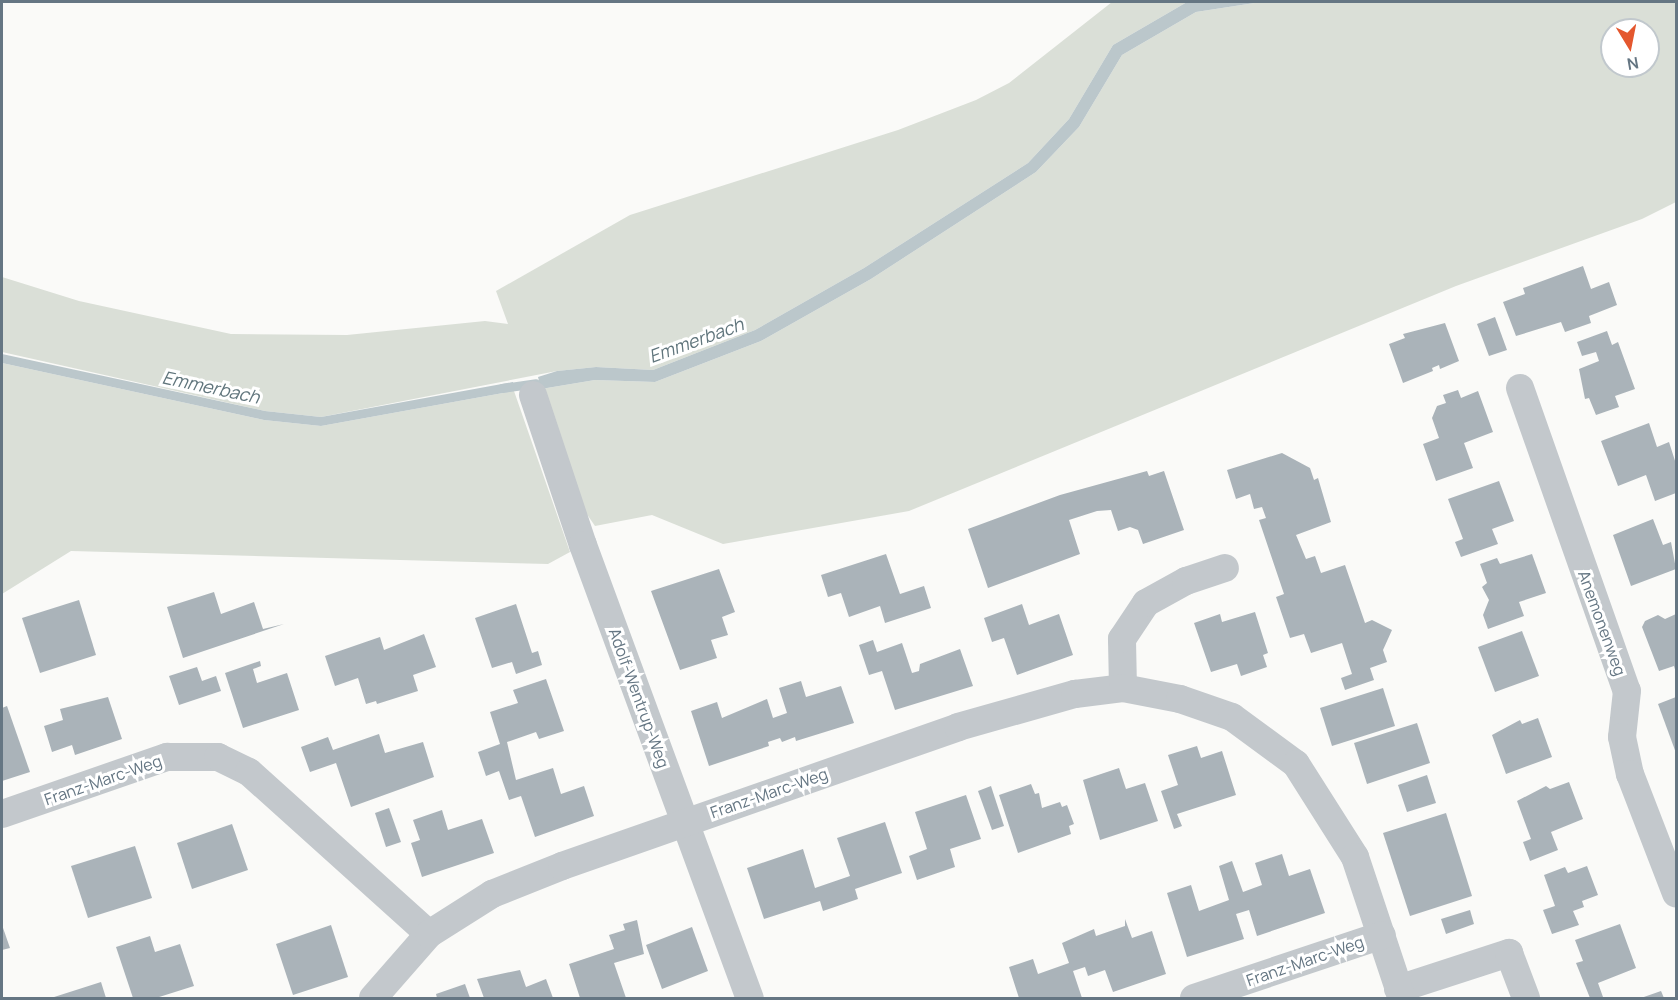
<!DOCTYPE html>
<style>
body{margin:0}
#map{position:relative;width:1678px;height:1000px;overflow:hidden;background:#fafaf8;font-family:Manrope,sans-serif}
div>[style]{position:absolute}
.green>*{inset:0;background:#dadfd7}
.water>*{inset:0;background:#bbc7cb}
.stream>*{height:9px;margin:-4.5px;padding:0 4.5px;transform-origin:4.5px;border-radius:4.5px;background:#bbc7cb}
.building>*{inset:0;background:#aab3b9}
.minor>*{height:28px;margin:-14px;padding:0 14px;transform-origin:14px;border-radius:14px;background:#c3c8cc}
span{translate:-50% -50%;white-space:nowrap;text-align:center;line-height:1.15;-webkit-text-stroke:6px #fff;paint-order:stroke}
.street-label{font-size:16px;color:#657683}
.water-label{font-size:18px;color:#60757c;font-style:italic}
.frame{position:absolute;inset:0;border:3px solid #657683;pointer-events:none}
.north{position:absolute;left:1600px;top:18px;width:60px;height:60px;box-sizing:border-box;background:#fff;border:2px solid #c1c8cd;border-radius:50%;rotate:170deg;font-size:16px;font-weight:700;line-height:24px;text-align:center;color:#657683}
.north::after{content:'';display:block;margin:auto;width:21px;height:27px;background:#e4572e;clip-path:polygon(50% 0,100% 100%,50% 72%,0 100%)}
</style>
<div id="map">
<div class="green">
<i style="clip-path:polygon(1112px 2px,1187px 2px,1113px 45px,1069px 119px,1028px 163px,864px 268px,755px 330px,653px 370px,596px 367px,557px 371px,321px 417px,265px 411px,2px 352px,2px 277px,79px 301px,231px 334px,347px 335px,485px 321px,508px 324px,496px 291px,630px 215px,898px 130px,976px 100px,1009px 83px)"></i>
<i style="clip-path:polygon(evenodd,1261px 2px,1676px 2px,1676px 202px,1642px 219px,1456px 286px,909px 511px,723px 544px,652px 515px,595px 526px,584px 510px,541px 389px,595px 380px,655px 382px,761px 341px,871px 279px,1036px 172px,1079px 127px,1122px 55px,1196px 12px,1261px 2px,1612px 30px,1648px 30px,1648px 66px,1612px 66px,1612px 30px)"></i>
<i style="clip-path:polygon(2px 363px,264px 420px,321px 426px,514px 391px,570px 552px,548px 564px,71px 551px,2px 594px)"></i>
</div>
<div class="water">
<i style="clip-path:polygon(1187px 2px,1261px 2px,1196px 12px,1122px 55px,1079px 127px,1036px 172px,871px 279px,761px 341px,655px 382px,595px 380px,541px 389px,538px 377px,557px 371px,596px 367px,653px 370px,755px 330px,864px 268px,1028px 163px,1069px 119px,1113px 45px)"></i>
<i style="clip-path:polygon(2px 354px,265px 411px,321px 417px,513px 382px,514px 391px,321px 426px,264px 420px,2px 363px)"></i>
</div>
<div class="stream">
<i style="left:502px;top:388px;width:34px;rotate:-8deg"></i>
</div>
<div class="building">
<i style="clip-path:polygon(1583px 266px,1591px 289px,1609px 282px,1617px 305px,1589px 316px,1591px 323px,1565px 332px,1561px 322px,1516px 336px,1503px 302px,1525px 294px,1523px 288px)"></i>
<i style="clip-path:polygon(1495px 317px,1507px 350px,1489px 356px,1477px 324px)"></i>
<i style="clip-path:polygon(1445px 323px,1459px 361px,1440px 369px,1439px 365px,1432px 368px,1433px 371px,1403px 383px,1389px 344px,1405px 338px,1403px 334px)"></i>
<i style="clip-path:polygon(1607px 331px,1612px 345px,1618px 342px,1635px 389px,1615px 396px,1619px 407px,1596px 415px,1589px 398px,1585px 399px,1579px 369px,1599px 361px,1596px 352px,1582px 356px,1577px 342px)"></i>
<i style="clip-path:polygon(1458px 390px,1461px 398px,1478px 391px,1493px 432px,1464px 443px,1473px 468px,1436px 481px,1423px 444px,1439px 438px,1432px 418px,1437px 406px,1446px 403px,1443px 395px)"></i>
<i style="clip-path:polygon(1649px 423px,1657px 447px,1669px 442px,1676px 464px,1676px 493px,1655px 501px,1646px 475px,1618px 486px,1601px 441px)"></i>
<i style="clip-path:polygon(1282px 453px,1310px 468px,1314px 480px,1318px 478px,1331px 522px,1296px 535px,1306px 559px,1315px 556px,1321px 573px,1345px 565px,1365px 623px,1372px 620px,1392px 630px,1383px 650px,1387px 662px,1370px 668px,1374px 680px,1345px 690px,1341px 678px,1352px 674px,1342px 643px,1311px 653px,1304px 634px,1290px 638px,1276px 597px,1284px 594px,1259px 520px,1266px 518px,1262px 507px,1254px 509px,1250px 494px,1236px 499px,1227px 470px)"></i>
<i style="clip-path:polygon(1147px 471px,1149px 476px,1164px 471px,1184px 530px,1143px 544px,1138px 530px,1130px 527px,1118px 531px,1111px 510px,1097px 511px,1069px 520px,1080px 554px,988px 588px,968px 529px,1060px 495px)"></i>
<i style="clip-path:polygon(1499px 481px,1514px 521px,1492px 529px,1498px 544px,1461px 557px,1455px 542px,1463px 539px,1448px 499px)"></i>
<i style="clip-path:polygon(1653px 519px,1663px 545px,1671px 542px,1676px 569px,1631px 586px,1613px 535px)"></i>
<i style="clip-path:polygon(886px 554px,900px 594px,924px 586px,931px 608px,885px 623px,880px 606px,849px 617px,841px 593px,828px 597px,821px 575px)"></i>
<i style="clip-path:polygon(1532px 554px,1546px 593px,1519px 602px,1524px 616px,1488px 629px,1483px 615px,1489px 600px,1482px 587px,1487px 583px,1480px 564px,1497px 558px,1500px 564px)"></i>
<i style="clip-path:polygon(719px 569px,735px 612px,722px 617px,728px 635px,711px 640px,717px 658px,680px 670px,651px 591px)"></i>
<i style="clip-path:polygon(214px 592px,221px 614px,254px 602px,263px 629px,284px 624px,183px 658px,167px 607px)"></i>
<i style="clip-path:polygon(79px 600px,96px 655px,40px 673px,22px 618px)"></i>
<i style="clip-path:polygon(516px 604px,532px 653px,538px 651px,542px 665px,516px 674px,512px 662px,492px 668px,475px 618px)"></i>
<i style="clip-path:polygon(1022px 604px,1029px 625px,1059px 614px,1073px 655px,1017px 675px,1004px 638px,992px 642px,984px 618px)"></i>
<i style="clip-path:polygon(1255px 612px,1268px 653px,1263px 655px,1267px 667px,1241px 676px,1237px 664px,1211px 672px,1194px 623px,1220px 614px,1222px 622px)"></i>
<i style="clip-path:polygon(1676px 614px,1676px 673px,1674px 666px,1659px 671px,1642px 627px,1645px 621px,1658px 615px,1665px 619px)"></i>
<i style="clip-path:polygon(1522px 631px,1539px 676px,1495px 692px,1478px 647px)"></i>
<i style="clip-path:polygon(424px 634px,436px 667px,413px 675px,418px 691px,377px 704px,376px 701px,366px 704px,358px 678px,335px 686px,325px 656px,380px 637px,384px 650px)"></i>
<i style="clip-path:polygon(873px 640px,877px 652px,902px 643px,912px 673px,919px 671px,920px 664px,960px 649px,973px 686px,895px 710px,882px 671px,869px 675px,859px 645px)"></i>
<i style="clip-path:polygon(260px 661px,261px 666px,253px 669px,257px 683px,287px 673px,299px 710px,243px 728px,225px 673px)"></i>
<i style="clip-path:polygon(197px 667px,202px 681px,216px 676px,221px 691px,179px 705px,169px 676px)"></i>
<i style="clip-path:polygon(546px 679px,564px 731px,539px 739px,536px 732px,507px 742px,516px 780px,553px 768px,561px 794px,584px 786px,594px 816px,535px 837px,521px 796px,509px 800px,499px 771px,486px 776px,478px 752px,500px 744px,490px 712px,518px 703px,513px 690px)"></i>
<i style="clip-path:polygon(801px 681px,806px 697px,841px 686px,854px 723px,796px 741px,795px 737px,782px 742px,780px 738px,768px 742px,769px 746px,709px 766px,691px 711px,717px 702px,722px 718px,767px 699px,773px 718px,787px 713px,779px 688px)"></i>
<i style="clip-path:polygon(1383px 688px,1395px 726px,1332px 746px,1320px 708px)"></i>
<i style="clip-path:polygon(108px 697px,122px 739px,75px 755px,72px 745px,52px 752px,44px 726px,63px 720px,60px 709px)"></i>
<i style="clip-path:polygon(1676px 697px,1676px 753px,1658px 704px)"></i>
<i style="clip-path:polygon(7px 706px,30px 772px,2px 781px,2px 708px)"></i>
<i style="clip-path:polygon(1538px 718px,1552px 757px,1506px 774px,1492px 735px,1520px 720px,1522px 724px)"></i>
<i style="clip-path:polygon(1417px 723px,1430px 763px,1367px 784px,1354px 743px)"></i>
<i style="clip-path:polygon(379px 734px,385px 753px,423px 742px,434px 777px,351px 807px,336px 763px,310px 772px,301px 747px,328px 737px,333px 750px)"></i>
<i style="clip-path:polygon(1197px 746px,1201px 758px,1222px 751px,1236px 795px,1177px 814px,1182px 826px,1174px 829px,1161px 791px,1178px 785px,1168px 755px)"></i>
<i style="clip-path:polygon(1119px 768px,1126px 789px,1145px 783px,1158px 821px,1100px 840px,1083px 780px)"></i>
<i style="clip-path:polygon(1427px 775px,1436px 803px,1407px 812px,1398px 785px)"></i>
<i style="clip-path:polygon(1569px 782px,1583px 819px,1551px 832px,1558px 850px,1530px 861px,1523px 842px,1531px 839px,1517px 801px,1546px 786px,1550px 789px)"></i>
<i style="clip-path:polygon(1031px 784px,1035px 794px,1039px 793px,1042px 808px,1060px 802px,1062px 807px,1067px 805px,1074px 824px,1069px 826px,1071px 834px,1018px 853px,999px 795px)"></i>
<i style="clip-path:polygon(991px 786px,1004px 826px,992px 830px,978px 791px)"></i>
<i style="clip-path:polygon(966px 795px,981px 839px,950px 849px,955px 867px,917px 880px,909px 856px,927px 849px,915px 812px)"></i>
<i style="clip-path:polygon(389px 808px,401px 842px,386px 847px,375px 813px)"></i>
<i style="clip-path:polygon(442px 810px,448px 830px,482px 819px,494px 853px,422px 877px,411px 843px,420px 840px,413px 820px)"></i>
<i style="clip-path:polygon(1446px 813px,1472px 896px,1410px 916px,1383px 833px)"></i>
<i style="clip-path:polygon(885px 822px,902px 873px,855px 889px,858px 899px,823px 911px,820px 901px,764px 919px,747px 868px,803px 849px,815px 888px,850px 876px,837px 838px)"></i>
<i style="clip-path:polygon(232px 824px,248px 870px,192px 889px,177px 843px)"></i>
<i style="clip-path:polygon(135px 846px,152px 898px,88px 918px,71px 866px)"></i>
<i style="clip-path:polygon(1282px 854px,1289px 876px,1310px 869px,1325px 913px,1257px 936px,1249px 910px,1236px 914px,1244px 939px,1187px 957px,1167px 893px,1191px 885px,1199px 911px,1229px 900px,1219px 866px,1232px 861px,1243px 892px,1262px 885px,1255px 863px)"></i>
<i style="clip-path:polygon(1587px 866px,1598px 895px,1582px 901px,1584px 907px,1573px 911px,1579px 925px,1552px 934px,1543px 910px,1555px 906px,1544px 875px,1565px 867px,1568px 873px)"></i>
<i style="clip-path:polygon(1470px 910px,1474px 924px,1446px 934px,1441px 919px)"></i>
<i style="clip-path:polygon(1125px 919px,1132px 938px,1152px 931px,1166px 974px,1113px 992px,1105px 970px,1088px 976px,1085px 967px,1073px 971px,1082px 998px,1019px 998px,1009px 967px,1033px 959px,1038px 974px,1069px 963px,1062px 943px,1094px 929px,1096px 936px,1125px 926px)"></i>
<i style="clip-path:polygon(637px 920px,644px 954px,614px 963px,626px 998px,580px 998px,569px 964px,614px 949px,609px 935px,625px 930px,623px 924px)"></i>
<i style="clip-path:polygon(1620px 924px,1636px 968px,1598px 983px,1603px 997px,1590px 998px,1576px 963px,1583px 961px,1575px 940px)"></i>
<i style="clip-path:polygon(2px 925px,10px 948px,2px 950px)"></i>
<i style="clip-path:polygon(331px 925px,348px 977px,293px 995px,276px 944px)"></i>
<i style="clip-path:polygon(692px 927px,708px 971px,662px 989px,646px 945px)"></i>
<i style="clip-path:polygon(150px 936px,155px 952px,180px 944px,194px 986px,156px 998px,133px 998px,116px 947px)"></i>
<i style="clip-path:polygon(520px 970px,526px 987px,546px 979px,553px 998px,484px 998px,477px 979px)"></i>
<i style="clip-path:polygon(101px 982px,106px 998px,51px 998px)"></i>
<i style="clip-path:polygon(465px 984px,470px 998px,437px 998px,436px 994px)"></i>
<i style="clip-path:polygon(1661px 991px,1664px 998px,1641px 998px)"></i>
</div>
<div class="minor">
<i style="left:1520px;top:388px;width:321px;rotate:70.6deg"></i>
<i style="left:1627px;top:691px;width:46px;rotate:96.2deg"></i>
<i style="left:1622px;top:737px;width:38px;rotate:78deg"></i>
<i style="left:1630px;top:774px;width:128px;rotate:68.9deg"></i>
<i style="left:533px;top:395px;width:158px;rotate:71.6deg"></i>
<i style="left:583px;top:545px;width:483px;rotate:69.8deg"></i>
<i style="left:1123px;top:688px;width:49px;rotate:-91.2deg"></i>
<i style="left:1122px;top:639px;width:43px;rotate:-56.3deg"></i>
<i style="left:1146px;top:603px;width:46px;rotate:-28.8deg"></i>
<i style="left:1186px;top:581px;width:41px;rotate:-18.4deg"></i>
<i style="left:2px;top:814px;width:175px;rotate:-19.1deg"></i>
<i style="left:167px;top:757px;width:51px"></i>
<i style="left:218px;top:757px;width:34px;rotate:26deg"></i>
<i style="left:249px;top:772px;width:242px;rotate:42deg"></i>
<i style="left:1398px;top:989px;width:117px;rotate:-18deg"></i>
<i style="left:1509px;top:953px;width:48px;rotate:69.3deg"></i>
<i style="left:373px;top:998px;width:85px;rotate:-48.8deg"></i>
<i style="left:429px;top:934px;width:75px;rotate:-32.4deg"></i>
<i style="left:492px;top:894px;width:75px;rotate:-21.8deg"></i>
<i style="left:562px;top:866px;width:420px;rotate:-19.3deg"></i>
<i style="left:958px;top:727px;width:122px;rotate:-15.8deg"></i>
<i style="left:1075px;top:694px;width:48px;rotate:-7.1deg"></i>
<i style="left:1123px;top:688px;width:58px;rotate:10.9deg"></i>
<i style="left:1180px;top:699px;width:55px;rotate:19.1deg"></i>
<i style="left:1232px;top:717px;width:79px;rotate:36.3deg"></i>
<i style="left:1296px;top:764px;width:110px;rotate:57.6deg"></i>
<i style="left:1355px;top:857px;width:149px;rotate:71.6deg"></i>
<i style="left:1194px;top:998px;width:198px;rotate:-18.5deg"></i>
</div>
<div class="street-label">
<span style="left:1602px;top:623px;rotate:70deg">Anemonenweg</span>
<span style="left:639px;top:698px;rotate:70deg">Adolf-Wentrup-Weg</span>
<span style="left:103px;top:780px;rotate:-19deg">Franz-Marc-Weg</span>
<span style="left:769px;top:793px;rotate:-19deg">Franz-Marc-Weg</span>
<span style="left:1305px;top:961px;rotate:-19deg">Franz-Marc-Weg</span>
</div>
<div class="water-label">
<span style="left:696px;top:340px;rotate:-20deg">Emmerbach</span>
<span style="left:211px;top:387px;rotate:12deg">Emmerbach</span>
</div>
<div class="frame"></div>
<div class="north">N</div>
</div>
